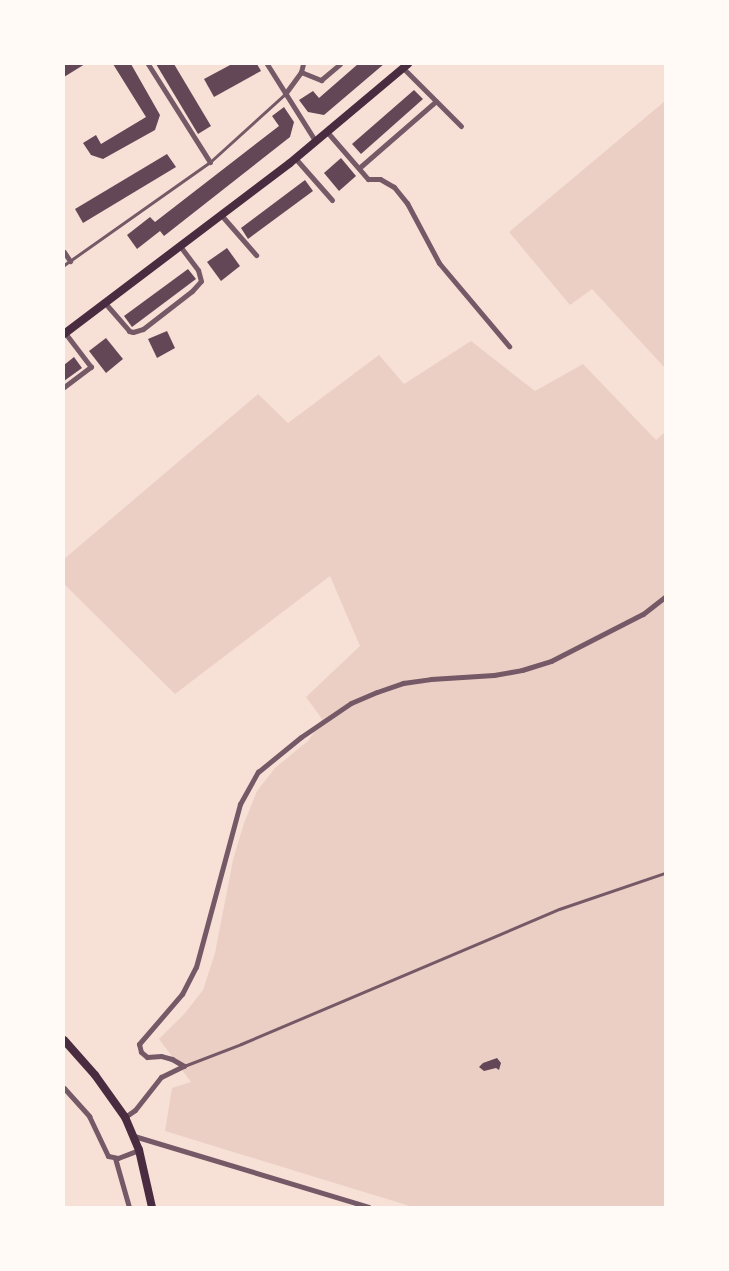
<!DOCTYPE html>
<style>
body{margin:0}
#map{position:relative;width:729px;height:1271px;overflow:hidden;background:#f7e1d7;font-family:"Fira Sans Condensed",sans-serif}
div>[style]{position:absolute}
.green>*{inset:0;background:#ebcfc5}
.building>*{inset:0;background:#644757}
.service>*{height:3px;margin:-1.5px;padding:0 1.5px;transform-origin:1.5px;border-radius:1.5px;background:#755966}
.minor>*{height:5px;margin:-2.5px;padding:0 2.5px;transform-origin:2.5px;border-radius:2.5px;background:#755966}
.secondary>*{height:8px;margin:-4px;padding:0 4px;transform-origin:4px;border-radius:4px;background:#4a2c40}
span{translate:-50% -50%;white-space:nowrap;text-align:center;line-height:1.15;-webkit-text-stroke:5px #fffaf5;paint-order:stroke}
.frame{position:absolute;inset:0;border:65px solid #fffaf5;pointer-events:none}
</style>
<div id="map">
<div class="green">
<i style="clip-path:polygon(665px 101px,665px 368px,592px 289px,570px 305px,509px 232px)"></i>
<i style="clip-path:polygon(471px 341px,535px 391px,583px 364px,656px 440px,665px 432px,665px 1207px,413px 1207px,165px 1131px,172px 1088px,191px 1082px,159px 1039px,185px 1013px,203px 990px,215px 953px,233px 860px,244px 823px,257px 791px,275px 768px,309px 740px,322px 719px,306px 697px,360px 646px,330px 576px,175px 694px,64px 584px,64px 559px,258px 394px,288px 423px,379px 355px,404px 384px)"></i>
</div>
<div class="building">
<i style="clip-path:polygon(64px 64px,85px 64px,64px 77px)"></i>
<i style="clip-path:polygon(113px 64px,131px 64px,160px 115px,155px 130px,103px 159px,91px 155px,83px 143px,96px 135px,101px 144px,146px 117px)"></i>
<i style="clip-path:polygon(156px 64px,174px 64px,211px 126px,198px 134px)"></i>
<i style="clip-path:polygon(232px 64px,257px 64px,261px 71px,214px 97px,204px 79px)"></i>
<i style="clip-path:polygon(358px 64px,384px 64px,324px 115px,308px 112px,299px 100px,313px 91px,319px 98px)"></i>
<i style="clip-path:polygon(414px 90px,423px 99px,361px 154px,352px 144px)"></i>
<i style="clip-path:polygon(284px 107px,294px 122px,290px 137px,164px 236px,160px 231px,137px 249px,127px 235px,150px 217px,155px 222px,279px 126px,272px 116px)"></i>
<i style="clip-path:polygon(167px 154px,176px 167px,83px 223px,75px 209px)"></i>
<i style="clip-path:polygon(341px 158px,356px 176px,339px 191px,324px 173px)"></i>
<i style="clip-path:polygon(305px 180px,313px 191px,248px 239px,241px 228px)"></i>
<i style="clip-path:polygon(227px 248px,240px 266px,221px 281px,207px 262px)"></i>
<i style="clip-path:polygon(188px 269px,196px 279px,132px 327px,124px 316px)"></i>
<i style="clip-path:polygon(167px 331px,175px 348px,157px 358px,148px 339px)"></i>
<i style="clip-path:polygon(106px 338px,123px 359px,106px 373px,89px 351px)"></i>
<i style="clip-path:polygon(74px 357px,82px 368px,64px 381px,64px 365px)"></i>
<i style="clip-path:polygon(497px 1058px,501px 1063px,499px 1070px,496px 1068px,484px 1071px,479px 1067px,483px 1063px)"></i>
</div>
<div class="service">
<i style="left:64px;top:265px;width:179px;rotate:-35.2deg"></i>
<i style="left:210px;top:162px;width:101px;rotate:-42.2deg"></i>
<i style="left:184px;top:1066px;width:61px;rotate:-21.1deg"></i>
<i style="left:241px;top:1044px;width:345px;rotate:-23deg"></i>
<i style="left:559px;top:909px;width:112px;rotate:-18.8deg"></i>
</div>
<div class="minor">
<i style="left:148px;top:64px;width:116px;rotate:57.7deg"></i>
<i style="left:267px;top:64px;width:92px;rotate:57.9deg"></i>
<i style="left:403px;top:68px;width:82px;rotate:45deg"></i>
<i style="left:301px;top:72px;width:22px;rotate:22deg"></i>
<i style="left:321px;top:80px;width:25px;rotate:-40deg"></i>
<i style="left:285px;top:94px;width:27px;rotate:-54deg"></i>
<i style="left:301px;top:72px;width:8px;rotate:-76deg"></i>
<i style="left:328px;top:133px;width:61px;rotate:49deg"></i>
<i style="left:368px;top:179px;width:12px"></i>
<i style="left:380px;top:179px;width:16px;rotate:30deg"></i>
<i style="left:394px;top:187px;width:21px;rotate:51deg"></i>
<i style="left:407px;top:203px;width:68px;rotate:61.9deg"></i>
<i style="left:439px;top:263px;width:109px;rotate:49.9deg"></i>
<i style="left:295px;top:158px;width:56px;rotate:48.6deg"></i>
<i style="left:359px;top:168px;width:102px;rotate:-41deg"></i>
<i style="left:222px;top:216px;width:52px;rotate:48.9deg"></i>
<i style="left:64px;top:252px;width:11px;rotate:56deg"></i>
<i style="left:105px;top:303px;width:37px;rotate:49deg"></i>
<i style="left:129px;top:331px;width:4px;rotate:14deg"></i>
<i style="left:133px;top:332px;width:10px;rotate:-17deg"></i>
<i style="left:143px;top:329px;width:62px;rotate:-37.8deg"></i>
<i style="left:192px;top:291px;width:13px;rotate:-48deg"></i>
<i style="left:201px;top:281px;width:11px;rotate:-105deg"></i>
<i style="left:198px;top:270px;width:30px;rotate:-127deg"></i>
<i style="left:64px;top:387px;width:34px;rotate:-37deg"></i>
<i style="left:91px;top:367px;width:43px;rotate:-127.4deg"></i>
<i style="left:184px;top:1066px;width:14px;rotate:-150deg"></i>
<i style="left:172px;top:1059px;width:11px;rotate:-165deg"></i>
<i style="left:161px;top:1056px;width:14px;rotate:176deg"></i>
<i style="left:147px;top:1057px;width:8px;rotate:-140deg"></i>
<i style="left:141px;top:1052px;width:8px;rotate:-104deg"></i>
<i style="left:139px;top:1044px;width:66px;rotate:-49.3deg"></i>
<i style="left:182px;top:994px;width:30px;rotate:-63deg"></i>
<i style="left:196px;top:967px;width:169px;rotate:-74.9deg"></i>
<i style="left:240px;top:804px;width:37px;rotate:-61deg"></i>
<i style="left:258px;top:772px;width:55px;rotate:-39.1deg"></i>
<i style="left:301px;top:737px;width:60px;rotate:-34.2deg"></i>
<i style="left:351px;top:703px;width:28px;rotate:-23deg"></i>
<i style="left:377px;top:692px;width:28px;rotate:-19deg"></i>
<i style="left:403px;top:683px;width:28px;rotate:-8deg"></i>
<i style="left:431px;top:679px;width:63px;rotate:-3.6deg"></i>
<i style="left:494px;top:675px;width:28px;rotate:-10deg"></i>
<i style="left:522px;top:670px;width:30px;rotate:-17deg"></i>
<i style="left:551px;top:661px;width:103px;rotate:-27.1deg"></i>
<i style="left:643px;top:614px;width:28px;rotate:-38deg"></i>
<i style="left:64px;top:1088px;width:38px;rotate:48deg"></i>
<i style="left:89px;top:1116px;width:44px;rotate:64.6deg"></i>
<i style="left:108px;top:1156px;width:10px;rotate:11deg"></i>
<i style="left:118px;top:1158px;width:22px;rotate:-21deg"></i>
<i style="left:125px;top:1117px;width:12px;rotate:-35deg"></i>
<i style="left:135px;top:1110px;width:42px;rotate:-51.8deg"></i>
<i style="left:161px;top:1077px;width:25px;rotate:-26deg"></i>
<i style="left:134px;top:1136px;width:245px;rotate:16.8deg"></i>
<i style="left:115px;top:1158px;width:51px;rotate:74.1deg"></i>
</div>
<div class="secondary">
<i style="left:64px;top:334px;width:283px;rotate:-37.1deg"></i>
<i style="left:290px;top:163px;width:154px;rotate:-40deg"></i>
<i style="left:64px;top:1040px;width:47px;rotate:48.5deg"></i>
<i style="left:95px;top:1075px;width:52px;rotate:54.5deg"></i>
<i style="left:125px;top:1117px;width:36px;rotate:67deg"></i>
<i style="left:139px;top:1150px;width:58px;rotate:77.2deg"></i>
</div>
<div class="frame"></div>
</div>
